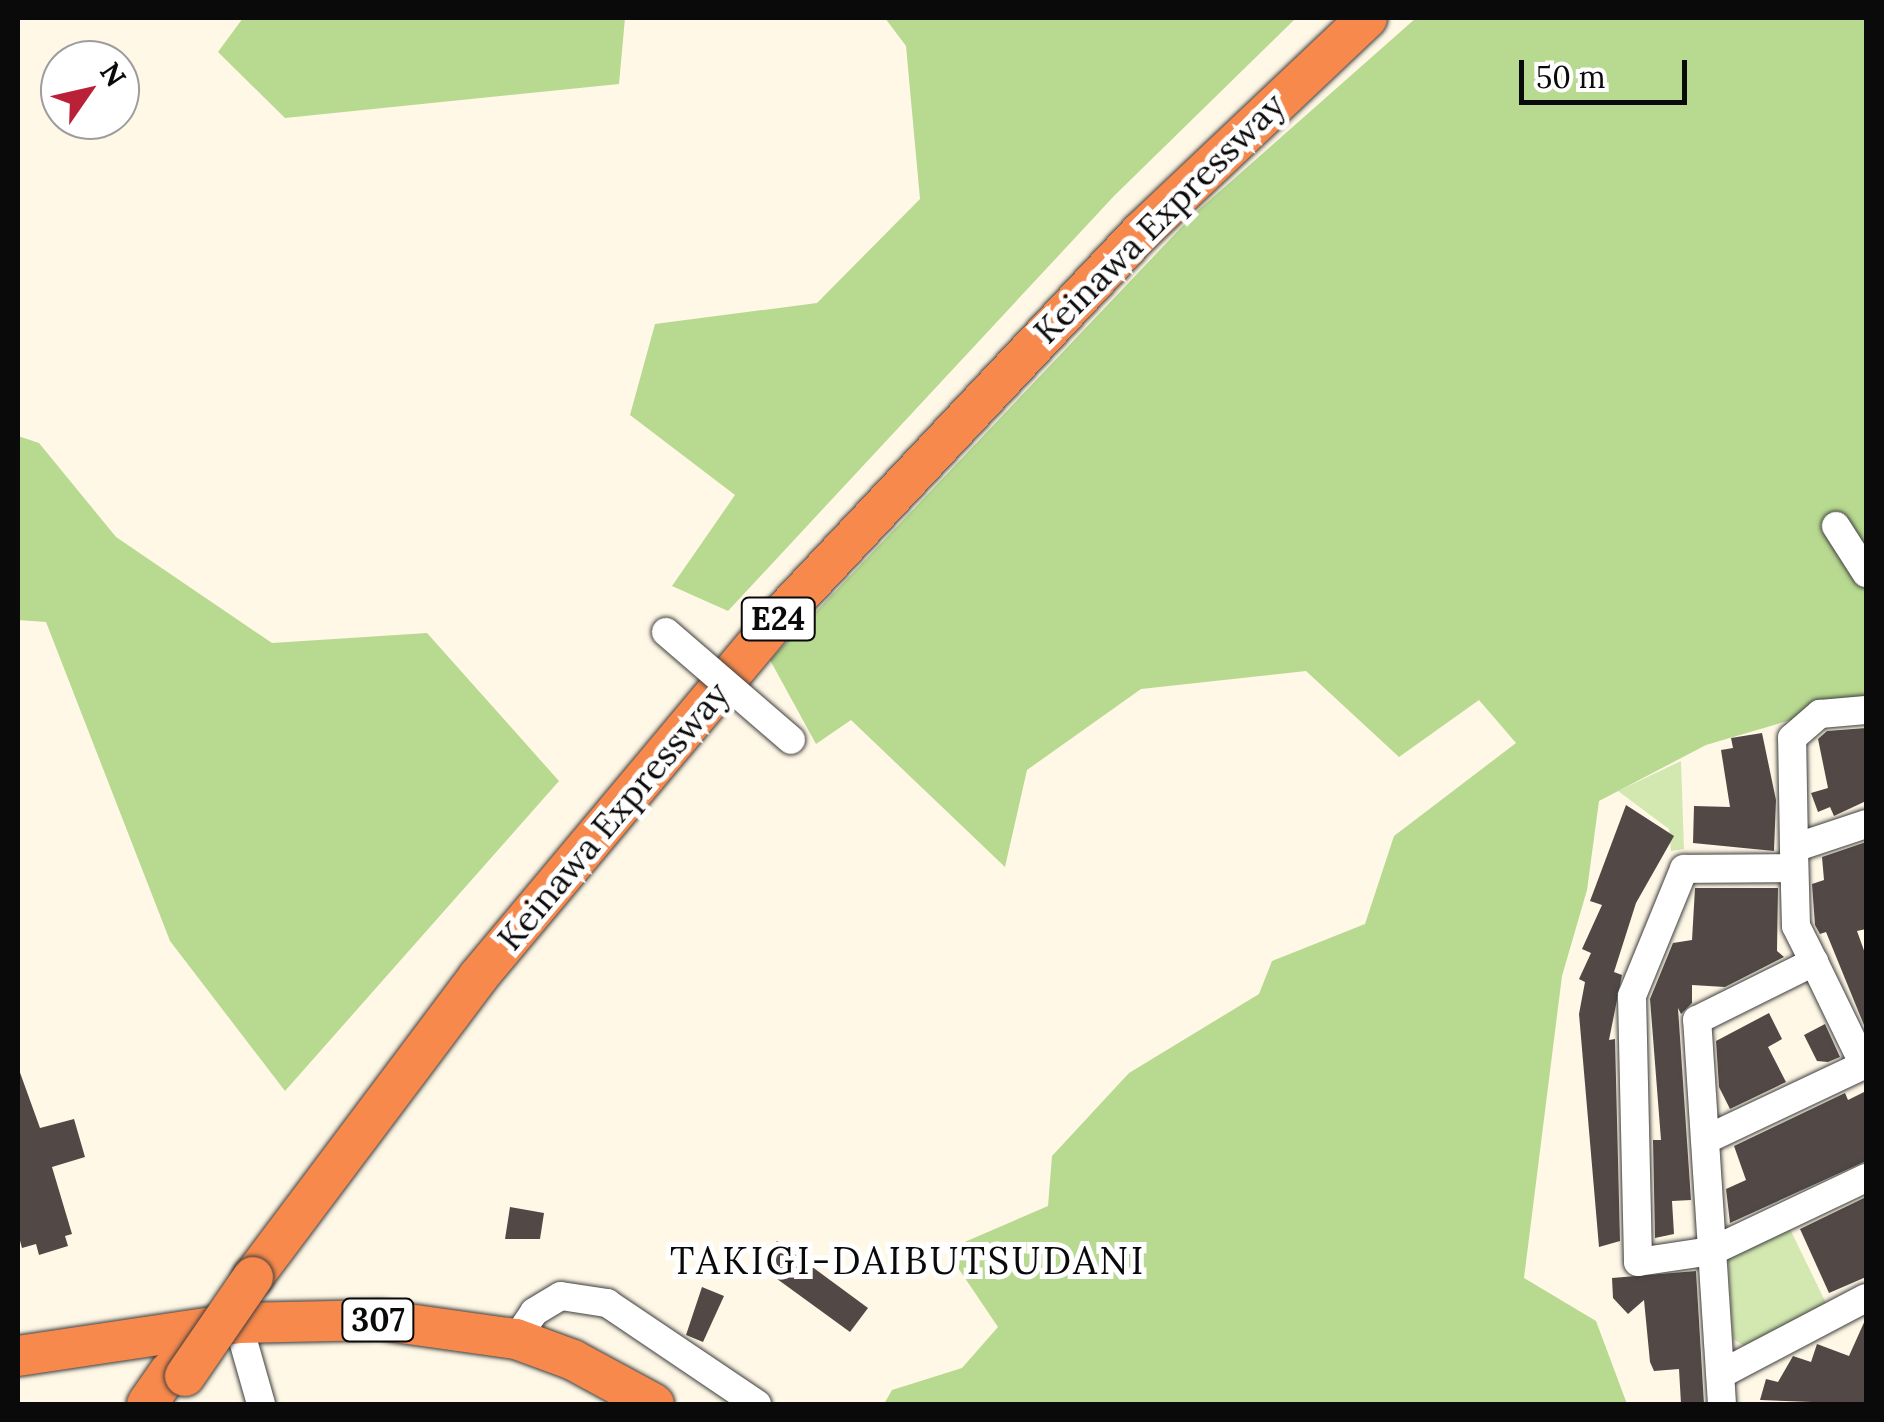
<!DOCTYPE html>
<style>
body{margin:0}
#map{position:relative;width:1884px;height:1422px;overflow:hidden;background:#fff8e6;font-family:Lora,serif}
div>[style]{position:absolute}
.green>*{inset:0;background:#d3e8b1}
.forest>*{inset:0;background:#b8d990}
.building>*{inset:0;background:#524946}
.roads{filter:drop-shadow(0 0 2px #3d3d3d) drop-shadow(0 0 2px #3d3d3d)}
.minor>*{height:28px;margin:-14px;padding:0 14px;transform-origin:14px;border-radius:14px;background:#fff}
.highway>*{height:40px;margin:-20px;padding:0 20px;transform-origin:20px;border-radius:20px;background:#f7894c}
.bridges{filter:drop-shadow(0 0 2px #3d3d3d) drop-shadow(0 0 2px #3d3d3d)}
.minor-bridge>*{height:28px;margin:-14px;padding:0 14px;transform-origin:14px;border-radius:14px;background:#fff}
.highway-bridge>*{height:40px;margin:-20px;padding:0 20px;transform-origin:20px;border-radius:20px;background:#f7894c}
span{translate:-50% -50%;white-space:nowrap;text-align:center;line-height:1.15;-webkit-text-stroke:10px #fff;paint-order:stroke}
.shield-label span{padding:2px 8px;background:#fff;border:2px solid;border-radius:8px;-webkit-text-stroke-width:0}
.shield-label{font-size:32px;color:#0a0a0a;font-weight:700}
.street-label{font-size:35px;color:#0a0a0a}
.neighbourhood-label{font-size:38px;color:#0a0a0a;letter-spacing:2.5px}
.frame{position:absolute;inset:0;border:20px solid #0a0a0a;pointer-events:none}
.north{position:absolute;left:40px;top:40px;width:100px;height:100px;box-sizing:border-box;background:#fff;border:2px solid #9d9d9d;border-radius:50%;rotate:56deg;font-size:28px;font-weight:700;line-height:40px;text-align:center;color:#0a0a0a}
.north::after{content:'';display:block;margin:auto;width:35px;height:45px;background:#ba2138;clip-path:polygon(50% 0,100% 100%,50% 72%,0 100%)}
.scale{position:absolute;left:1519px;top:60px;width:168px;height:45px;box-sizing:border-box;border:5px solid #0a0a0a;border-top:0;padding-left:12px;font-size:30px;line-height:35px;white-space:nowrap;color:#0a0a0a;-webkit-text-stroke:8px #fff;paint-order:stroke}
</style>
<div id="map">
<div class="green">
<i style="clip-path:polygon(1681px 761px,1684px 849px,1671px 851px,1669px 829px,1618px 791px)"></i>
<i style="clip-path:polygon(1788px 1225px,1826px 1303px,1745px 1346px,1733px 1339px,1728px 1258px)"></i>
</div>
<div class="forest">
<i style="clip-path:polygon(243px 18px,625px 18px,619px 84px,285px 118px,218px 52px)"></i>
<i style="clip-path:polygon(885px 18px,1296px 18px,1114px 196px,728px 611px,672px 586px,735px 495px,630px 415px,655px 324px,817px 303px,920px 199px,906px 46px)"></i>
<i style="clip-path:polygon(1416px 18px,1866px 18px,1866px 698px,1706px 745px,1599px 801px,1587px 890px,1562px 976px,1524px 1278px,1596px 1321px,1627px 1404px,884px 1404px,892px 1390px,962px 1368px,998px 1327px,946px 1250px,1048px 1206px,1052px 1156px,1129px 1073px,1259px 994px,1272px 961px,1365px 924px,1394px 836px,1516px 743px,1479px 700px,1399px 757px,1306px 671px,1141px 689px,1027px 770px,1005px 867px,851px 720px,816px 744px,770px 660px,1194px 214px)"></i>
<i style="clip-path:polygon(18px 436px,39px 443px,116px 537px,272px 643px,427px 633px,559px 781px,285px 1091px,170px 941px,46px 622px,18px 620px)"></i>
</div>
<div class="building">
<i style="clip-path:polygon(1866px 728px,1866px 801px,1834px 816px,1830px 807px,1818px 812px,1811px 793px,1828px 788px,1818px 739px,1827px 731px)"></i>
<i style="clip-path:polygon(1762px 733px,1776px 800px,1774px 851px,1693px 843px,1694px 806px,1730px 807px,1721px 750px,1733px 748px,1731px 738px)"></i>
<i style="clip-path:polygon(1626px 805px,1674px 836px,1636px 903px,1614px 972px,1622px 975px,1609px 1040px,1615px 1039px,1620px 1241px,1599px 1247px,1579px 1014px,1585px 982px,1579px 979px,1591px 953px,1582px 949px,1602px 905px,1590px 901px)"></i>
<i style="clip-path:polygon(1866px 842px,1866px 929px,1857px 931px,1866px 956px,1866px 1030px,1826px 932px,1820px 934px,1815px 925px,1812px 884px,1824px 880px,1822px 857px)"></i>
<i style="clip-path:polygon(1695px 888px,1778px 888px,1777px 951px,1784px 957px,1725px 987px,1692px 985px,1692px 1003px,1681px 1014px,1678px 1008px,1691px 1200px,1672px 1201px,1674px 1234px,1655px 1238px,1653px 1140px,1661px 1140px,1650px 999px,1673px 943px,1692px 940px)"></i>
<i style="clip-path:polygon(1769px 1013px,1782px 1039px,1768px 1047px,1786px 1082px,1730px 1109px,1719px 1087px,1716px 1041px)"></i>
<i style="clip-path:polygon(1825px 1024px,1840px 1057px,1828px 1062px,1817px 1061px,1804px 1035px)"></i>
<i style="clip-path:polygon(18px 1067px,40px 1128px,74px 1119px,85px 1157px,52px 1167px,72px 1234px,65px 1236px,68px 1246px,39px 1255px,36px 1244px,22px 1248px,18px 1233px)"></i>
<i style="clip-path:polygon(1866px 1091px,1866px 1161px,1730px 1223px,1726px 1189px,1746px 1180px,1734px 1146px,1845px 1093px,1848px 1100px)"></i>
<i style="clip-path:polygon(1866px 1197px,1866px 1277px,1829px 1293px,1800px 1229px)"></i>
<i style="clip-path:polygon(510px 1207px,544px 1213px,540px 1239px,505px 1239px)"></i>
<i style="clip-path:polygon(777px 1241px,868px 1308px,850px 1332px,773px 1276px,780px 1267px,766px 1257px)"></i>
<i style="clip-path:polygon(1696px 1271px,1704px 1404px,1681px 1404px,1679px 1369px,1654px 1371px,1650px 1362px,1644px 1300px,1628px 1314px,1613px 1298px,1612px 1278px)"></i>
<i style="clip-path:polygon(702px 1287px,724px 1296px,703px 1342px,686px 1335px)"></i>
<i style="clip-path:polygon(1866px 1318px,1866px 1404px,1760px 1400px,1766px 1379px,1778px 1382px,1793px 1356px,1811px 1362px,1817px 1344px,1849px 1356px)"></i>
</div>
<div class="roads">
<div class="minor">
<i style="left:1836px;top:526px;width:56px;rotate:57.4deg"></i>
<i style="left:1794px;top:848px;width:110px;rotate:-91deg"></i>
<i style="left:1792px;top:738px;width:37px;rotate:-41deg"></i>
<i style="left:1820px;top:714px;width:46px;rotate:-5deg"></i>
<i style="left:1794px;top:868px;width:110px;rotate:179.5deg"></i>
<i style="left:1684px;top:869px;width:137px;rotate:112.3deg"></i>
<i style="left:1632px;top:996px;width:266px;rotate:88.7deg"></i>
<i style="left:1638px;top:1262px;width:75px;rotate:-8.5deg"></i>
<i style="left:1712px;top:1251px;width:170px;rotate:-25.4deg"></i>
<i style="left:1814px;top:962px;width:114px;rotate:64.1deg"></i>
<i style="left:1707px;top:1139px;width:176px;rotate:-25.3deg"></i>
<i style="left:238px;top:1323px;width:84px;rotate:74.1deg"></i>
<i style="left:516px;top:1339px;width:32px;rotate:-56deg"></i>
<i style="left:534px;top:1312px;width:31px;rotate:-31deg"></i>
<i style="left:561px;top:1296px;width:47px;rotate:8.7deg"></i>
<i style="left:607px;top:1303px;width:181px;rotate:34deg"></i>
<i style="left:1723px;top:1373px;width:161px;rotate:-27.7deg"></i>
<i style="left:1722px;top:1404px;width:385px;rotate:-93.7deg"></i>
<i style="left:1697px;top:1020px;width:131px;rotate:-26.4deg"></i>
<i style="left:1814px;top:962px;width:40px;rotate:-116.6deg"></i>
<i style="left:1796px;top:926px;width:78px;rotate:-91.5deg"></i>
<i style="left:1794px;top:848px;width:76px;rotate:-18.4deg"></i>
</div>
<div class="highway">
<i style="left:253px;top:1277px;width:375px;rotate:-53.1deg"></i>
<i style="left:478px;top:977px;width:472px;rotate:-50.1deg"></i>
<i style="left:781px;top:615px;width:526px;rotate:-46.77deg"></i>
<i style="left:1141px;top:232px;width:311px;rotate:-43.4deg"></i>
<i style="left:18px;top:1356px;width:222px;rotate:-8.5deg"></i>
<i style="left:238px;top:1323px;width:142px;rotate:-1.2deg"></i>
<i style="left:380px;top:1320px;width:137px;rotate:8deg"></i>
<i style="left:516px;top:1339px;width:61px;rotate:20.2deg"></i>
<i style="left:573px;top:1360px;width:92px;rotate:28.5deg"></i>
<i style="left:147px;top:1404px;width:40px;rotate:-55.1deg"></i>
</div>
</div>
<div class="bridges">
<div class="minor-bridge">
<i style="left:666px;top:632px;width:165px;rotate:40.8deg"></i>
</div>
<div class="highway-bridge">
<i style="left:185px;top:1376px;width:120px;rotate:-55.5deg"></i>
</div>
</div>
<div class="shield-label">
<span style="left:778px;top:619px">E24</span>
<span style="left:378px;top:1320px">307</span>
</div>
<div class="street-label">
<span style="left:1159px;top:218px;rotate:-45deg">Keinawa Expressway</span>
<span style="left:613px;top:816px;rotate:-50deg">Keinawa Expressway</span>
</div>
<div class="neighbourhood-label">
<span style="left:908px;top:1261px">TAKIGI-DAIBUTSUDANI</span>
</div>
<div class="frame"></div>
<div class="north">N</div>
<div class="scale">50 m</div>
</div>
